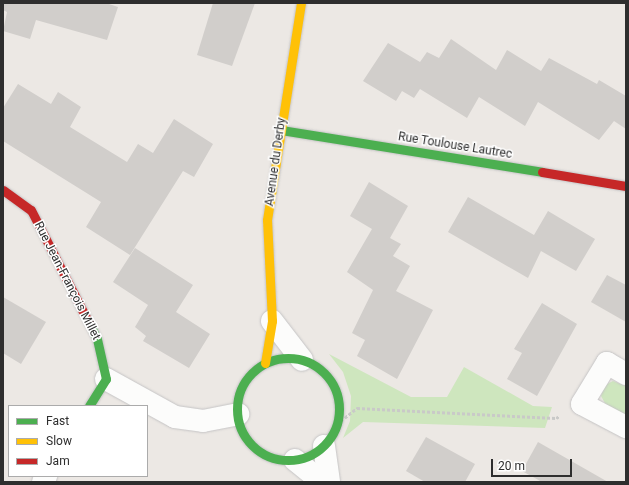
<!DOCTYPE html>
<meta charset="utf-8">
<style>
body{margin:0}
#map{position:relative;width:629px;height:485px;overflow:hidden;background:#ece8e4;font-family:Roboto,sans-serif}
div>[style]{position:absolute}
.green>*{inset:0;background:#cee6be}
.building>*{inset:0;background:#d1cecb}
.path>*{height:2.5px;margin-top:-1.25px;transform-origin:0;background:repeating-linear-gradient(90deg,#c9c9c8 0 3px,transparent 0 5px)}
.roads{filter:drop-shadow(0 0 1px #c5c4c5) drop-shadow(0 0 1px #c5c4c5)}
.street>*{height:22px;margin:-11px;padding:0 11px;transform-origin:11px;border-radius:11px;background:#fcfcfb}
.fast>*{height:9px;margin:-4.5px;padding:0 4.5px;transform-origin:4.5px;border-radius:4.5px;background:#4caf50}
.fast>.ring{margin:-4.5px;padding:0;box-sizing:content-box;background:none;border:9px solid #4caf50;border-radius:50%}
.slow>*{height:9px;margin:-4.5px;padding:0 4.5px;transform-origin:4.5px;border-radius:4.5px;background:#ffc107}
.jam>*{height:9px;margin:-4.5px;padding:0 4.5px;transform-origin:4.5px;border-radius:4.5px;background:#c62828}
span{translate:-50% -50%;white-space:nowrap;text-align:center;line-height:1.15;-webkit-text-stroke:3px #fff;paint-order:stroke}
.street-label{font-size:12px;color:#2e2e2e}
.frame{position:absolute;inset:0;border:4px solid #2e2e2e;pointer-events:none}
.legend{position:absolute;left:8px;top:405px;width:140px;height:72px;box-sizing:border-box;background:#fff;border:1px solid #ababab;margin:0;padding:5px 7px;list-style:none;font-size:12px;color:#2e2e2e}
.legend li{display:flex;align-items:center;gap:8px;height:20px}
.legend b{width:20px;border:1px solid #ababab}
.scale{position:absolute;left:491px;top:459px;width:81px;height:18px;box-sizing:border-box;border:2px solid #2e2e2e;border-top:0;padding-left:5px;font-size:12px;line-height:14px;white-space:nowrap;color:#2e2e2e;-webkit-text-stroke:3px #fff;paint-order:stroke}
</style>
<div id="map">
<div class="green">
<i style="clip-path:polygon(329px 354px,411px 397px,447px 397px,464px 367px,533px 406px,552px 407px,545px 428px,363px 422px,343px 438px,350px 421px,351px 396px,343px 372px)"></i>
<i style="clip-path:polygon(613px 381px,626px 386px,626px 417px,606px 405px,601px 396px,605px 385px)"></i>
</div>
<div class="building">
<i style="clip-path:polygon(3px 3px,106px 3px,118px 7px,107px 40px,36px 20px,30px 39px,3px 31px,7px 12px,3px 10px)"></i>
<i style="clip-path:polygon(213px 3px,255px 3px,232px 66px,197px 55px)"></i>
<i style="clip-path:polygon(451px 39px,496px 70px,507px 50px,541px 71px,549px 58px,597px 84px,599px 80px,626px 96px,626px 129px,614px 121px,599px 140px,538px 102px,525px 126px,479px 97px,467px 118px,420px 89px,414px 98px,402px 91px,396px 101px,363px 81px,388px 43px,420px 62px,427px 52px,439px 58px)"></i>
<i style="clip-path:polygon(18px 84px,51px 104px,58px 92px,81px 107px,70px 127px,127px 162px,138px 144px,153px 153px,174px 119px,213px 144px,194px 177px,183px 171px,130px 255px,86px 227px,101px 202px,3px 141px,3px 108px)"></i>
<i style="clip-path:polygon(369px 182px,408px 206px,390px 238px,401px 244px,393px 256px,410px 266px,396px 291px,433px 310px,397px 379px,357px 356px,365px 340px,352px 333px,373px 290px,347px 272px,372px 229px,350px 216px)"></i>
<i style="clip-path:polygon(468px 197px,534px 235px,548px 211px,595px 239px,576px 271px,541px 251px,528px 278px,448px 232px)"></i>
<i style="clip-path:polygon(135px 248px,193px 285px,176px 312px,210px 334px,189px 368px,143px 341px,146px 336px,135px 327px,148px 305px,113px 282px)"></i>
<i style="clip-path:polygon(607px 275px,626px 285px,626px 322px,591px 302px)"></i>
<i style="clip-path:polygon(3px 297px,46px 322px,21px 364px,3px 353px)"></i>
<i style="clip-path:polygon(542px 303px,577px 324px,537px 396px,507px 379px,522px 353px,514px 349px)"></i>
<i style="clip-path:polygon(426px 437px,475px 464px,465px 482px,425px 482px,406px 471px)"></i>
<i style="clip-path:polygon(538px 442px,608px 482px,542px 482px,522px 471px)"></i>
</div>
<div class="path">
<i style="left:337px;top:424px;width:26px;rotate:-39deg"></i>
<i style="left:357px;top:408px;width:199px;rotate:2.9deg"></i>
<i style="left:556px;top:418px;width:4px;rotate:-27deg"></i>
</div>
<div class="roads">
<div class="street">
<i style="left:272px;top:321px;width:49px;rotate:52.4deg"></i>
<i style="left:626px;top:374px;width:22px;rotate:-150deg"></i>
<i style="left:607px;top:363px;width:48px;rotate:121.4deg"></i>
<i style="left:582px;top:404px;width:50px;rotate:27.6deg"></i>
<i style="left:106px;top:379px;width:79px;rotate:28.8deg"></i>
<i style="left:175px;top:417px;width:28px;rotate:8deg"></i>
<i style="left:203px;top:421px;width:36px;rotate:-11deg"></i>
<i style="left:324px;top:446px;width:36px;rotate:82deg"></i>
<i style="left:295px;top:460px;width:35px;rotate:39deg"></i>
<i style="left:43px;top:482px;width:7px;rotate:-63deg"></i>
</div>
<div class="fast">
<i style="left:281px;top:130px;width:264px;rotate:9.1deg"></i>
<i class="ring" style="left:237px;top:358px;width:93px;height:93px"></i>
<i style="left:89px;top:406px;width:32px;rotate:-58deg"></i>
<i style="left:106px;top:379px;width:41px;rotate:-102.7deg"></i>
<i style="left:97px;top:339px;width:13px;rotate:-117deg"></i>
</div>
<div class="slow">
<i style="left:265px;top:363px;width:43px;rotate:-80.5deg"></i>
<i style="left:272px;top:321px;width:101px;rotate:-92.8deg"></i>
<i style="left:267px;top:220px;width:220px;rotate:-81.1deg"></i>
</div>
<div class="jam">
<i style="left:542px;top:172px;width:85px;rotate:9.5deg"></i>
<i style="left:3px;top:190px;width:34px;rotate:36deg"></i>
<i style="left:31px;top:210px;width:131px;rotate:62.9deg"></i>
</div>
</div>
<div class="street-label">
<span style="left:455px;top:146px;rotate:9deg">Rue Toulouse Lautrec</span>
<span style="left:276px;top:162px;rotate:-82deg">Avenue du Derby</span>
<span style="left:67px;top:281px;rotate:63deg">Rue Jean-François Millet</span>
</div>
<div class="frame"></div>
<ul class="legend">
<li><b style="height:5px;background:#4caf50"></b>Fast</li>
<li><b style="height:5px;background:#ffc107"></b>Slow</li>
<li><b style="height:5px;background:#c62828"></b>Jam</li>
</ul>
<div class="scale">20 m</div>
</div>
